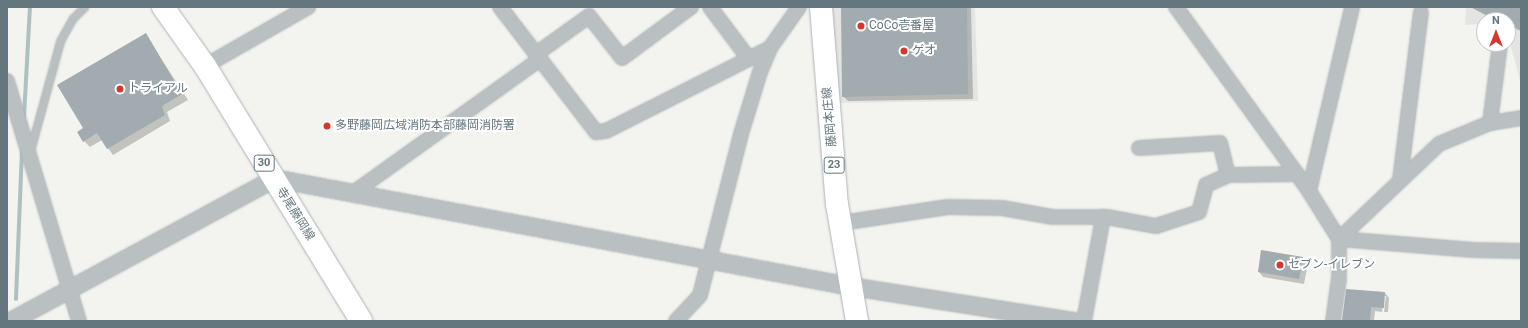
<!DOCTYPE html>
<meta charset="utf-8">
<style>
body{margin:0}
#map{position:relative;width:1528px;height:328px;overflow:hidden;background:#f3f3ef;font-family:Roboto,"Noto Sans JP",sans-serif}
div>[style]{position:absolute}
.built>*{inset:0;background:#e4e4e3}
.shadow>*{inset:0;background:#0003}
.stream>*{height:4px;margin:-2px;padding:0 2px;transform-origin:2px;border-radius:2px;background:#b0c0c1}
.building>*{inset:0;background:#a2abaf}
.roads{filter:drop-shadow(0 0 1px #aeb3b6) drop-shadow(0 0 1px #aeb3b6)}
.service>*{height:7px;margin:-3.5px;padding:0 3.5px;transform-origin:3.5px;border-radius:3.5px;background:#babfc1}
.minor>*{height:14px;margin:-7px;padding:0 7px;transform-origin:7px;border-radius:7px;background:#babfc1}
.tertiary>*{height:17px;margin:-8.5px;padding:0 8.5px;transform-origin:8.5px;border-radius:8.5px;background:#babfc1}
.primary>*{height:22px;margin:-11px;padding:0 11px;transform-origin:11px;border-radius:11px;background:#fff}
.dots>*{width:11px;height:11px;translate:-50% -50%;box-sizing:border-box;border:2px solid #fff;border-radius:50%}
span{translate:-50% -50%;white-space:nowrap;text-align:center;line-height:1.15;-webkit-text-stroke:4px #fff;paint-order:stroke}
.shield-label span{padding:1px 3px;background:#fff;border:1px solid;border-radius:3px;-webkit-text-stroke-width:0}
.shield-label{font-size:11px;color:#64777f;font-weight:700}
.poi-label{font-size:12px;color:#64777f}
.left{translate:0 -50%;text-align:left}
.street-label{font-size:12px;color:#64777f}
.frame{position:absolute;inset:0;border:8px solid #64777f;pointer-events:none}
.north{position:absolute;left:1476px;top:12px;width:40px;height:40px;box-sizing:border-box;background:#fff;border:1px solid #c1c9cc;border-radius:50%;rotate:0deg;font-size:11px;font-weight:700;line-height:16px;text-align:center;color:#64777f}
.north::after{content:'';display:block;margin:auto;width:14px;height:18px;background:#d7372c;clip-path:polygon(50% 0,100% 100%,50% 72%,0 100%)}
</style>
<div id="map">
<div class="built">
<i style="clip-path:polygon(829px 7px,975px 7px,978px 101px,835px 103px)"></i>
<i style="clip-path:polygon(1466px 7px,1521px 7px,1521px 84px,1508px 36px,1508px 20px,1484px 20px,1484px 24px,1465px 25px)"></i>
</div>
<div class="shadow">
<i style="clip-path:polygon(910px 7px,971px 7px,973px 99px,848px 101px,843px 96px)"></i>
<i style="clip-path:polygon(1471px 7px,1521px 7px,1521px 31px,1508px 26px,1508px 20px,1494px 20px)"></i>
<i style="clip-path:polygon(145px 34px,188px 100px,167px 112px,170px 121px,113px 155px,102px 140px,90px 147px,84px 141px,84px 128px)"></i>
<i style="clip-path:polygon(1262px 252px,1303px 258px,1308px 263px,1304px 284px,1263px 277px,1259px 272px)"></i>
<i style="clip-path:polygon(1347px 290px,1385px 293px,1389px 298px,1388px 312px,1384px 312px,1386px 296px,1384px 296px,1382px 312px,1375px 311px,1374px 321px,1342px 321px)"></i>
</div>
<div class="stream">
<i style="left:24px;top:117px;width:110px;rotate:-86.9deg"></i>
<i style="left:16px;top:299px;width:148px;rotate:-87.7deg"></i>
</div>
<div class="building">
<i style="clip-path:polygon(841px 7px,967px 7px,968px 94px,842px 97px)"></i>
<i style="clip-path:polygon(1470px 7px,1521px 7px,1521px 30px,1508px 24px,1508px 20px,1498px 20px)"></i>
<i style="clip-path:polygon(146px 33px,182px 94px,162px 106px,165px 115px,107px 149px,97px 133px,83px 142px,77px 132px,83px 128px,57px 85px)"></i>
<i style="clip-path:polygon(1261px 250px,1303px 257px,1299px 279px,1258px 272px)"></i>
<i style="clip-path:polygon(1346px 289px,1385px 292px,1384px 308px,1371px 307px,1370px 321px,1342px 321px)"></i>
</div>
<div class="roads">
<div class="service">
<i style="left:30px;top:151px;width:114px;rotate:-74.7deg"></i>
<i style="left:60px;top:41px;width:26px;rotate:-61deg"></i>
<i style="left:73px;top:18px;width:16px;rotate:-45deg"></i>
</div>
<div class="minor">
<i style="left:500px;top:7px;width:158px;rotate:52.5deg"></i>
<i style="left:596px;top:132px;width:10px;rotate:-6deg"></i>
<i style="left:606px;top:131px;width:184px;rotate:-26.8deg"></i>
<i style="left:710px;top:7px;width:65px;rotate:53.1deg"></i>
<i style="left:1176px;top:7px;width:227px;rotate:54.1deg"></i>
<i style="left:1309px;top:191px;width:57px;rotate:58deg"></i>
<i style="left:1339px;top:239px;width:39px;rotate:90deg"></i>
<i style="left:1339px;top:278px;width:43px;rotate:97.9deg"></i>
<i style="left:536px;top:54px;width:65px;rotate:-35.6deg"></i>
<i style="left:589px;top:16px;width:53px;rotate:51.8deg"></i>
<i style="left:622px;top:58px;width:86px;rotate:-36.5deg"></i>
<i style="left:205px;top:66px;width:119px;rotate:-29.8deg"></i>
<i style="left:7px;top:81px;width:251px;rotate:73.3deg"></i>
<i style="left:1490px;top:123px;width:80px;rotate:-82.8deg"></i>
<i style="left:1139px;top:148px;width:81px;rotate:-3.5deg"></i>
<i style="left:1220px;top:143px;width:33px;rotate:76deg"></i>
<i style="left:1400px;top:180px;width:169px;rotate:-82.9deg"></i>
<i style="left:1309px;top:191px;width:189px;rotate:-76.8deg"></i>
<i style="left:353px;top:193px;width:229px;rotate:-35.6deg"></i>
<i style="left:841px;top:223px;width:108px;rotate:-8.5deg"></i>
<i style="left:948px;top:207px;width:54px;rotate:1.1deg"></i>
<i style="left:1002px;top:208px;width:52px;rotate:10deg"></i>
<i style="left:1053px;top:217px;width:54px"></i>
<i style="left:1107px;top:217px;width:50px;rotate:10.4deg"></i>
<i style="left:1156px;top:226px;width:45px;rotate:-18deg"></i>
<i style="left:1199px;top:212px;width:28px;rotate:-75deg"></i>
<i style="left:1206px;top:185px;width:24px;rotate:-24deg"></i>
<i style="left:1228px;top:175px;width:69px;rotate:-0.8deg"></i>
<i style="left:1339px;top:239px;width:138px;rotate:-43.5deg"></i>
<i style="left:1439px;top:144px;width:55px;rotate:-22.4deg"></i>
<i style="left:1490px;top:123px;width:31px;rotate:-9deg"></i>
<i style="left:1339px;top:239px;width:135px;rotate:4.7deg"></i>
<i style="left:1474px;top:250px;width:47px;rotate:1.2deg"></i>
<i style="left:676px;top:321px;width:35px;rotate:-47deg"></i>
<i style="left:700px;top:295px;width:166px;rotate:-75.7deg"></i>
<i style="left:741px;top:134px;width:65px;rotate:-73deg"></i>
<i style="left:760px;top:72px;width:26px;rotate:-67deg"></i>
<i style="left:770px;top:48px;width:50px;rotate:-54.7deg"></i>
<i style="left:1084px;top:321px;width:106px;rotate:-79.6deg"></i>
</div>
<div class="tertiary">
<i style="left:10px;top:321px;width:300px;rotate:-28.4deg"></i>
<i style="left:274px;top:178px;width:586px;rotate:10.62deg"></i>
<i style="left:850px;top:286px;width:227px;rotate:8.9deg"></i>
</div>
<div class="primary">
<i style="left:163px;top:7px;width:72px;rotate:54.6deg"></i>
<i style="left:205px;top:66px;width:299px;rotate:58.5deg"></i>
<i style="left:821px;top:7px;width:198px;rotate:85.4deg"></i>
<i style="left:837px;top:204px;width:119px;rotate:80.3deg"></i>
</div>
</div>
<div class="dots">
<i style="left:861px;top:26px;background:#d7372c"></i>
<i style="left:904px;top:51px;background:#d7372c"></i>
<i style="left:120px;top:89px;background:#d7372c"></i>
<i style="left:327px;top:126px;background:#d7372c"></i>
<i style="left:1280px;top:265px;background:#d7372c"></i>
</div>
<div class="shield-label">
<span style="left:264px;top:163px">30</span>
<span style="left:834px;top:165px">23</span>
</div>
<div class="poi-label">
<span class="left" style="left:869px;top:26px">CoCo壱番屋</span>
<span class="left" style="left:912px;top:51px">ゲオ</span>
<span class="left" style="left:128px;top:89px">トライアル</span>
<span class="left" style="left:335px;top:126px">多野藤岡広域消防本部藤岡消防署</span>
<span class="left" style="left:1288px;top:265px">セブン-イレブン</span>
</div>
<div class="street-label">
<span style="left:830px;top:117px;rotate:-95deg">藤岡本庄線</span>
<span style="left:295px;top:214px;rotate:58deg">寺尾藤岡線</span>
</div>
<div class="frame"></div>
<div class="north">N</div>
</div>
